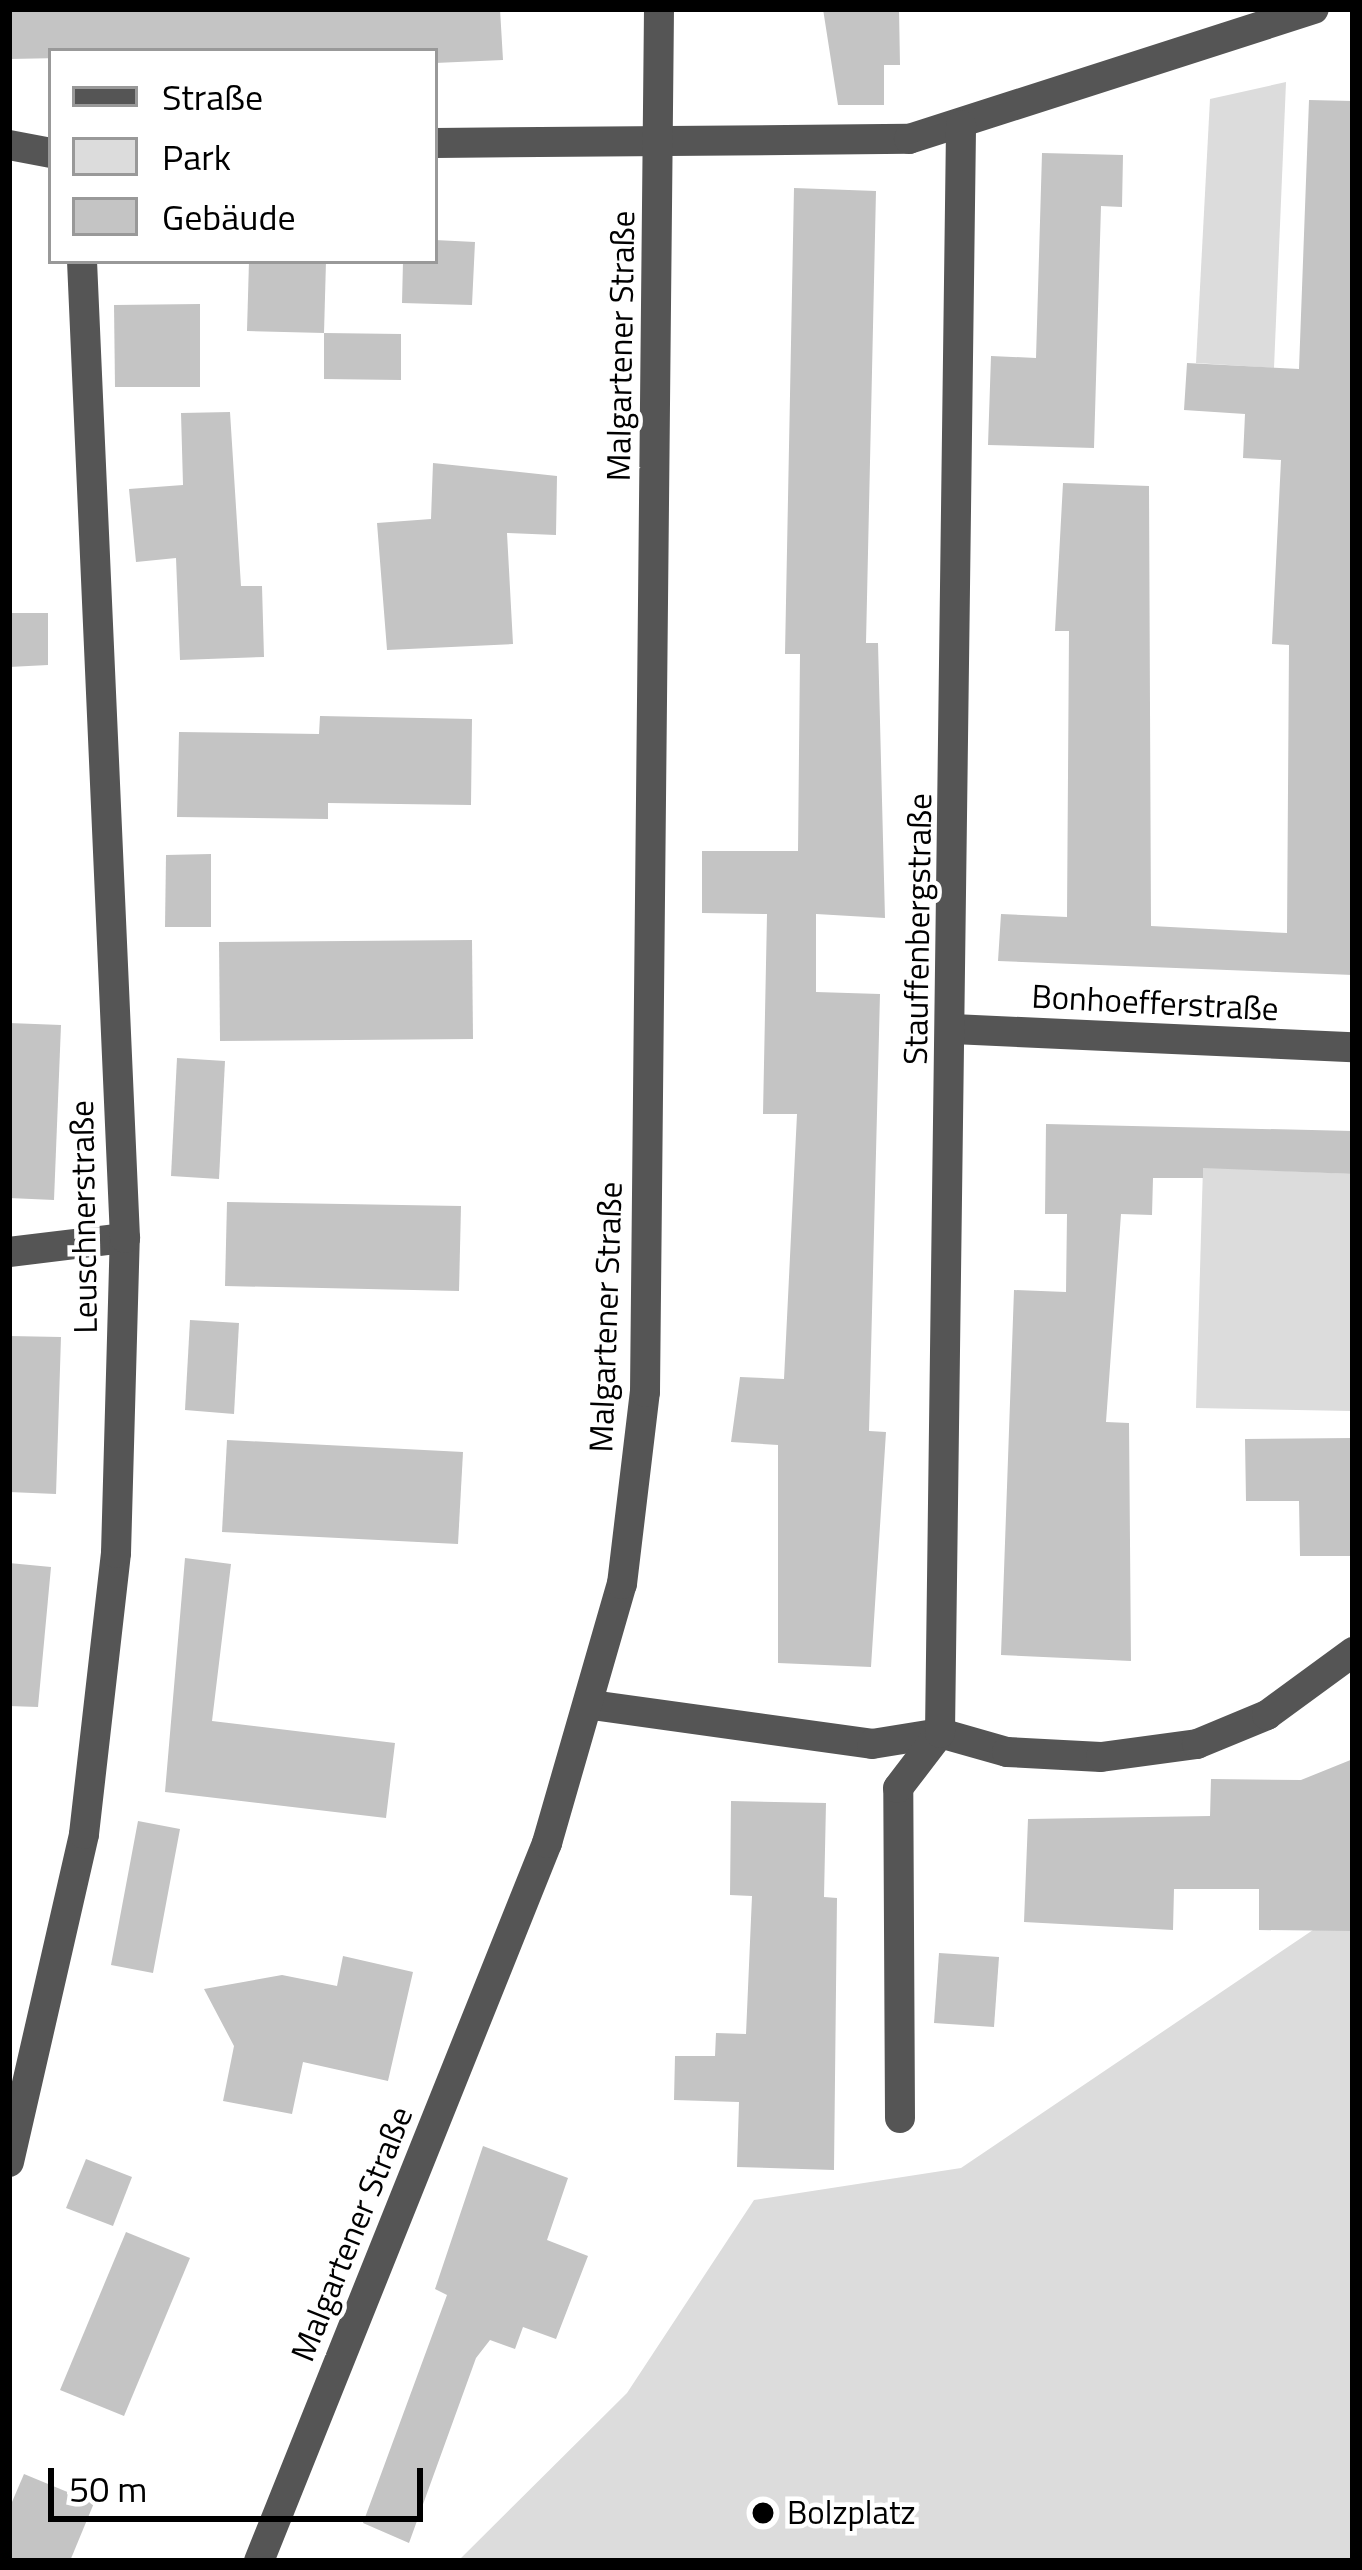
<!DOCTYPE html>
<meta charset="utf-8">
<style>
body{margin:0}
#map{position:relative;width:1362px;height:2570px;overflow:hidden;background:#fff;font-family:"Titillium Web",sans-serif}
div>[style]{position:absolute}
.green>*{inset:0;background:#dcdcdc}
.building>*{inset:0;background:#c4c4c4}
.minor>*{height:30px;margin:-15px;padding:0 15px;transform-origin:15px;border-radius:15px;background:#555}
.dots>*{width:33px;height:33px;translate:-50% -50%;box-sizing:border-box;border:6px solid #fff;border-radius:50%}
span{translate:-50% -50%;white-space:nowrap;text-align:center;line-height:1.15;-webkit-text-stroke:9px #fff;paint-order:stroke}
.street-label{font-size:33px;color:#000}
.poi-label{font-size:33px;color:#000}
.left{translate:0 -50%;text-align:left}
.frame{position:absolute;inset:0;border:12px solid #000;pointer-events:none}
.legend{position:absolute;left:48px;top:48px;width:390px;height:216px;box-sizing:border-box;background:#fff;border:3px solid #999;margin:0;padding:15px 21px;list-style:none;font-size:36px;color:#000}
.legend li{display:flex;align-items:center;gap:24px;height:60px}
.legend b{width:60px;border:3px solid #999}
.scale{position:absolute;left:48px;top:2468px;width:375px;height:54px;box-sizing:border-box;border:6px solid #000;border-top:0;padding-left:15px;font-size:36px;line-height:42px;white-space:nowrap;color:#000;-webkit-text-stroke:9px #fff;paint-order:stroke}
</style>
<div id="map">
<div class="green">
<i style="clip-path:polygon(1286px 82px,1274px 368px,1196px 363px,1210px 99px)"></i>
<i style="clip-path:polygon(1203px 1167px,1353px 1174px,1351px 1411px,1196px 1408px)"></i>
<i style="clip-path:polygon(1353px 1903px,1353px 2561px,458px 2561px,627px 2393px,754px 2200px,961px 2168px)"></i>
</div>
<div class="building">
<i style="clip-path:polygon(9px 9px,500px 9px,503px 60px,435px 63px,435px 51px,9px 59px)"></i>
<i style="clip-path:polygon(823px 9px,899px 9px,900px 65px,884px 65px,884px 105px,838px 105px)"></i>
<i style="clip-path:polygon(1309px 100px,1353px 101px,1353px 975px,998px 961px,1001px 914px,1067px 917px,1069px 631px,1055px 631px,1063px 483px,1149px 486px,1151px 926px,1287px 933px,1289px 645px,1272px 644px,1281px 460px,1243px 458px,1245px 414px,1184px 410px,1187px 363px,1299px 369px)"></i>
<i style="clip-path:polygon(1042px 153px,1123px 155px,1122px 207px,1101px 206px,1094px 448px,988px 445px,991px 356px,1036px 358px)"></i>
<i style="clip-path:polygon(794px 188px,876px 191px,866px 643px,878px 643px,885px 918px,816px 914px,816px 992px,880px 994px,869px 1431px,886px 1432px,871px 1667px,778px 1663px,778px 1445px,731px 1442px,740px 1377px,784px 1379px,797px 1114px,763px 1114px,767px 914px,702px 913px,702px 851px,798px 851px,800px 654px,785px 654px)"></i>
<i style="clip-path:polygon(435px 240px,475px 242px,472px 305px,402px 303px,403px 261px,435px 261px)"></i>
<i style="clip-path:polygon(249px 261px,326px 261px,324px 333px,247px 331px)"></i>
<i style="clip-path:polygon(200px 304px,200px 387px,115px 387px,114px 305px)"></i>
<i style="clip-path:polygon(324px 333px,401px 334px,401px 380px,324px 379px)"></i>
<i style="clip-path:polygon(230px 412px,241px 586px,262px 586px,264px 657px,180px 660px,176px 558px,136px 562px,129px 489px,183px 485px,181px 413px)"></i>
<i style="clip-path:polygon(433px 463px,557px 476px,556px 535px,507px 533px,513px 644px,387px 650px,377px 523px,431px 519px)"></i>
<i style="clip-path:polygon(9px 613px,48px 613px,48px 665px,9px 667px)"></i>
<i style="clip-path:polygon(320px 716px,472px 719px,471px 805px,328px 803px,328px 819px,177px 817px,179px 732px,319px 734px)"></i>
<i style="clip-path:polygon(211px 854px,211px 927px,165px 927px,166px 855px)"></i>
<i style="clip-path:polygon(472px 940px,473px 1039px,220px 1041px,219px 942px)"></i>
<i style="clip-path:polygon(9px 1023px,61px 1025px,54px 1200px,9px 1198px)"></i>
<i style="clip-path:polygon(177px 1058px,225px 1061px,219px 1179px,171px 1176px)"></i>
<i style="clip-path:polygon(1046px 1124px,1353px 1131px,1353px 1174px,1203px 1168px,1203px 1178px,1153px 1178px,1152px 1215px,1121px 1214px,1106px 1422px,1129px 1423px,1131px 1661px,1001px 1655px,1014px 1290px,1066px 1292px,1067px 1214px,1045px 1214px)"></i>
<i style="clip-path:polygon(227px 1202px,461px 1206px,459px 1291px,225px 1286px)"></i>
<i style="clip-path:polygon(190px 1320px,239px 1323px,234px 1414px,185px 1410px)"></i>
<i style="clip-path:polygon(9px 1336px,61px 1337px,56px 1494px,9px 1492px)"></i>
<i style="clip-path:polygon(1353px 1438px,1353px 1556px,1300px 1556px,1299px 1501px,1246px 1501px,1245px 1439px)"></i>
<i style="clip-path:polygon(227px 1440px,463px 1452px,458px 1544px,222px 1532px)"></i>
<i style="clip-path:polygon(185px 1558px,231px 1564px,212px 1721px,395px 1743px,386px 1818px,165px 1792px)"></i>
<i style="clip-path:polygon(9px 1563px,51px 1567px,38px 1707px,9px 1706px)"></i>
<i style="clip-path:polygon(1353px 1759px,1350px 1931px,1259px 1930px,1259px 1889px,1174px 1889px,1173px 1930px,1024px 1922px,1028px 1819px,1210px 1816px,1211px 1779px,1301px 1780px)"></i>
<i style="clip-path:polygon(731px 1801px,826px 1803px,824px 1897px,837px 1898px,834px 2170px,737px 2167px,739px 2102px,674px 2100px,675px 2056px,715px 2056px,716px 2033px,746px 2034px,752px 1896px,730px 1895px)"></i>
<i style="clip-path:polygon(138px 1821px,180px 1829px,153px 1973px,111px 1965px)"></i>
<i style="clip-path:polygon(939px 1953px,999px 1957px,994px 2027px,934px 2023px)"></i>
<i style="clip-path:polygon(343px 1956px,413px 1972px,388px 2081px,303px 2062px,292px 2114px,223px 2101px,234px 2046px,204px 1989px,282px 1975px,337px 1986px)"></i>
<i style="clip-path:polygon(483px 2146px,568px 2178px,547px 2240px,588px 2256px,556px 2339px,523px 2327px,515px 2349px,490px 2340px,476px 2358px,409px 2543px,363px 2523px,447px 2295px,435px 2289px)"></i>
<i style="clip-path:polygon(86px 2159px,132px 2177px,113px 2226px,66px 2208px)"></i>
<i style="clip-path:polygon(126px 2232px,190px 2258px,124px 2416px,60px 2390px)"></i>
<i style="clip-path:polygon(24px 2474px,94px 2503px,70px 2561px,9px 2561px,9px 2509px)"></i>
</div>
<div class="minor">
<i style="left:435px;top:143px;width:474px;rotate:-0.5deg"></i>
<i style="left:909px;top:139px;width:425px;rotate:-17.8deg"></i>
<i style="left:9px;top:145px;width:43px;rotate:10.8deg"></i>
<i style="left:953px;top:1029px;width:400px;rotate:2.6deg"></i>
<i style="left:9px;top:1252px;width:117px;rotate:-6.9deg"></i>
<i style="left:592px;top:1705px;width:283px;rotate:7.9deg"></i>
<i style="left:872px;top:1744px;width:69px;rotate:-9.2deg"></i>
<i style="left:940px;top:1733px;width:70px;rotate:15.8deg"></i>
<i style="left:1007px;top:1752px;width:94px;rotate:3deg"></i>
<i style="left:1101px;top:1757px;width:97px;rotate:-7.7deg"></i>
<i style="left:1197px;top:1744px;width:76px;rotate:-22.5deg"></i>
<i style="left:1267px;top:1715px;width:107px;rotate:-36.2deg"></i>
<i style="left:900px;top:2118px;width:330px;rotate:-90.3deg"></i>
<i style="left:898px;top:1788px;width:69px;rotate:-52.6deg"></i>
<i style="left:940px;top:1733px;width:1608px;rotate:-89.25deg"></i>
<i style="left:9px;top:2162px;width:336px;rotate:-77.1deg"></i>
<i style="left:84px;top:1834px;width:283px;rotate:-83.5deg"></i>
<i style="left:116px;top:1553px;width:315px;rotate:-88.4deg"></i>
<i style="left:125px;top:1238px;width:978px;rotate:-92.52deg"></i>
<i style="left:259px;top:2561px;width:774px;rotate:-68.14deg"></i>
<i style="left:547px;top:1843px;width:270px;rotate:-73.9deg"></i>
<i style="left:622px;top:1584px;width:193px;rotate:-83.2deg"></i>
<i style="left:645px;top:1392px;width:1383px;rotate:-89.42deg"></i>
</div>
<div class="dots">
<i style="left:763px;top:2513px;background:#000"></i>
</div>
<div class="street-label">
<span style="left:621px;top:346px;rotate:-89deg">Malgartener Straße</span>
<span style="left:918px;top:929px;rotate:-89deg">Stauffenbergstraße</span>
<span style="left:1155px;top:1003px;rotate:3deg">Bonhoefferstraße</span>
<span style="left:84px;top:1217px;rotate:-91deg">Leuschnerstraße</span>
<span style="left:606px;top:1317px;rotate:-88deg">Malgartener Straße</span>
<span style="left:352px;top:2234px;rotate:-68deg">Malgartener Straße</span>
</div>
<div class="poi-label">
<span class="left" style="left:787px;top:2513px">Bolzplatz</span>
</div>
<div class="frame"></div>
<ul class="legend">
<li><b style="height:15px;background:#555"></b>Straße</li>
<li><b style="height:33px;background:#dcdcdc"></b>Park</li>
<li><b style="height:33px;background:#c4c4c4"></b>Gebäude</li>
</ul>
<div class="scale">50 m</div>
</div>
